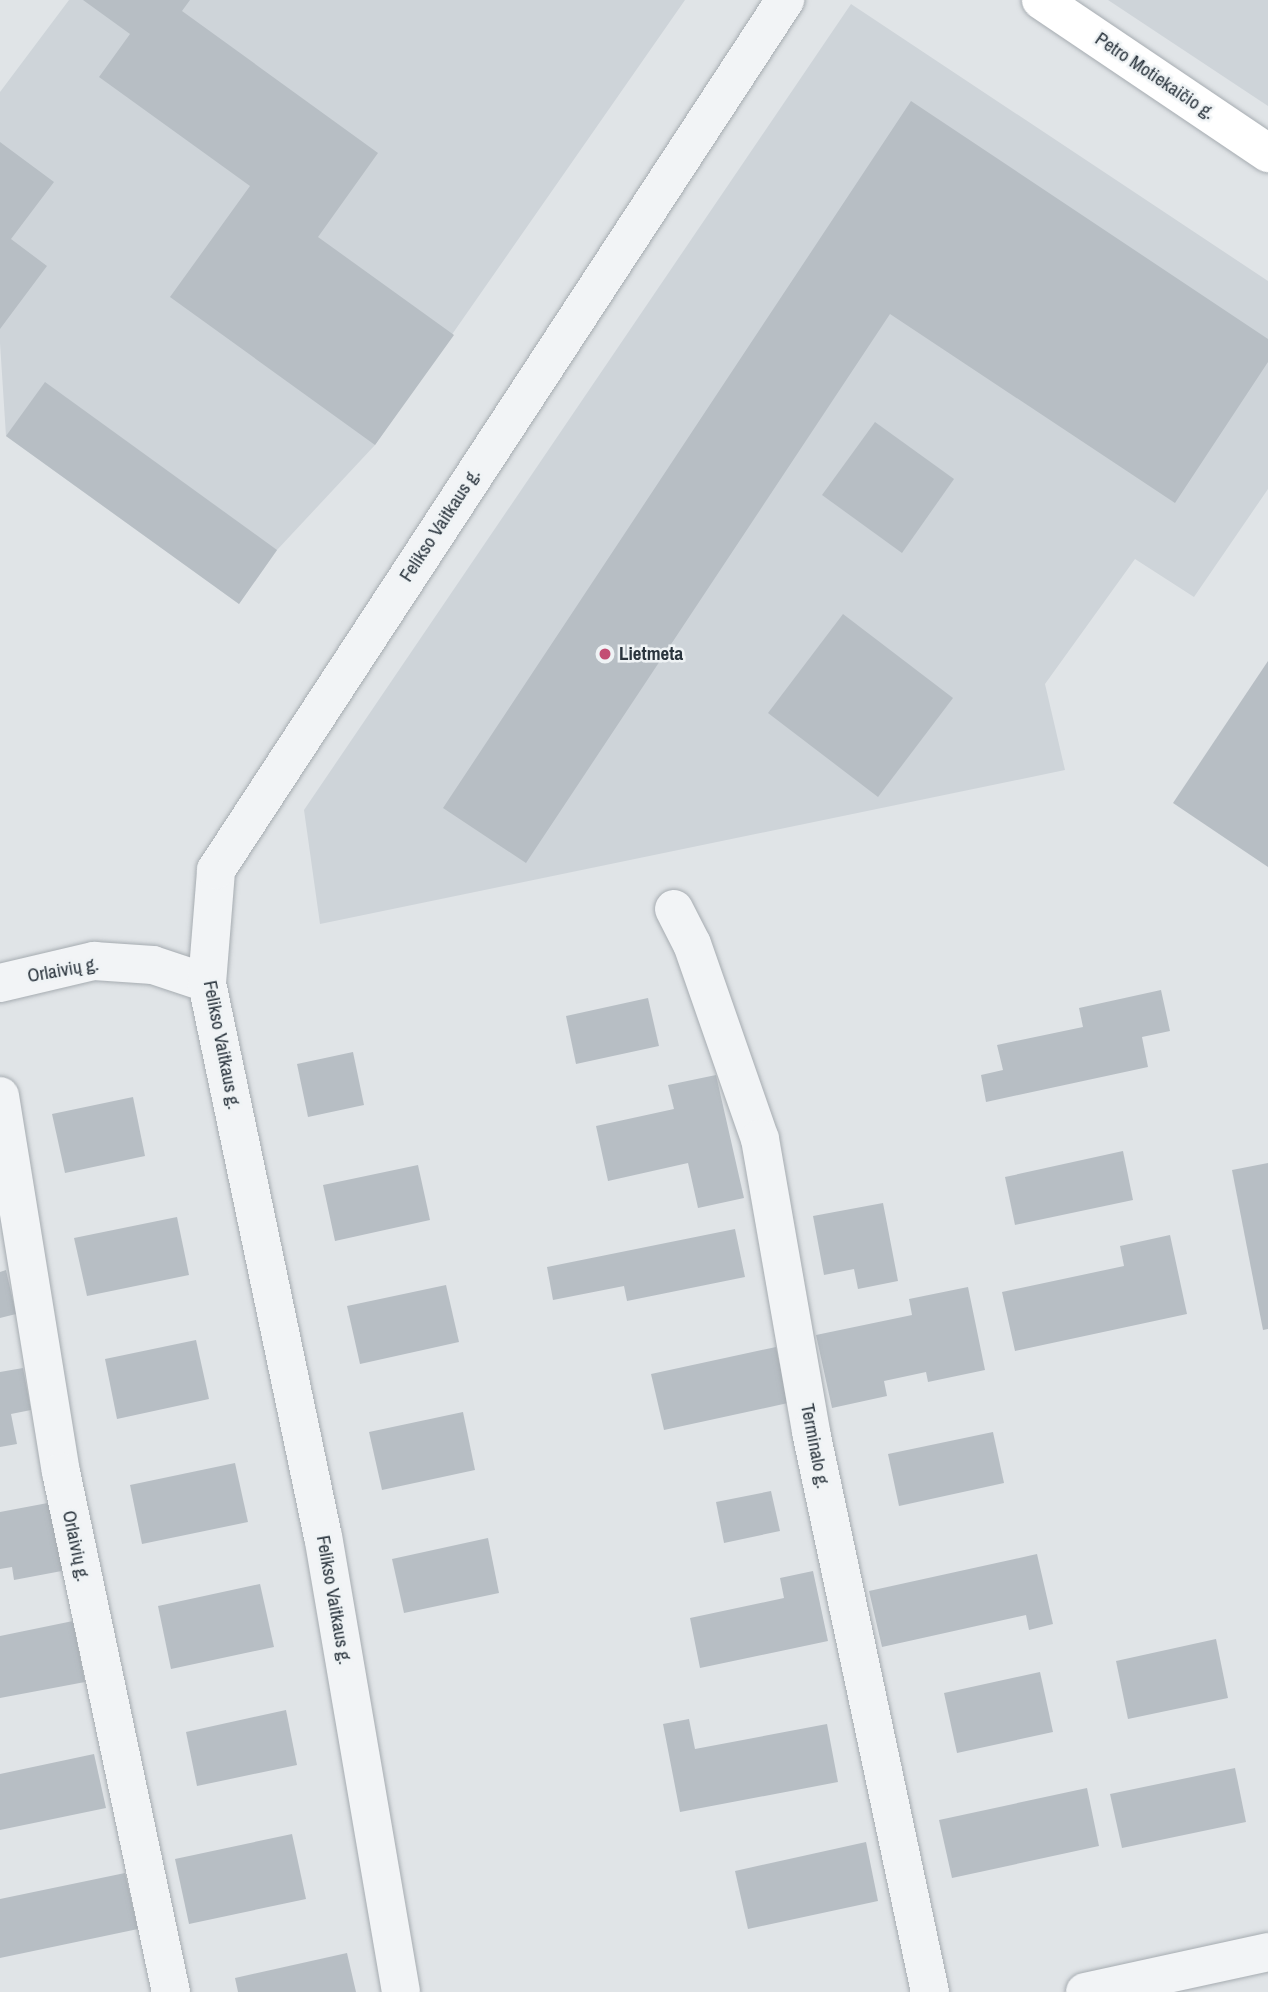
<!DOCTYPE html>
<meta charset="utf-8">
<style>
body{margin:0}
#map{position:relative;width:1268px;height:1992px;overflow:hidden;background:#e0e4e7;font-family:"Archivo Narrow",sans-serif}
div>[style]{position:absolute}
.built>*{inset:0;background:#ced4d9}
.building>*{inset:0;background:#b7bec4}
.roads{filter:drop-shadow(0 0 2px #a6acb1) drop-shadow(0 0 2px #a6acb1)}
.minor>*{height:38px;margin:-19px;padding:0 19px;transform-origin:19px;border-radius:19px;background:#f2f4f6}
.major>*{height:38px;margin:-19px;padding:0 19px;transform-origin:19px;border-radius:19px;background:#fff}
.dots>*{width:19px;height:19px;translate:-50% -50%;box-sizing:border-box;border:4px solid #eff3f5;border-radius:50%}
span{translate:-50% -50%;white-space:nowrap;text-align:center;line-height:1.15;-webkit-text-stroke:5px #eff3f5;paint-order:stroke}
.street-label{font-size:19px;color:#2a343d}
.poi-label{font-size:19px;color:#2a343d;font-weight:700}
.left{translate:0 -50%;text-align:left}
</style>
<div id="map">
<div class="built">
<i style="clip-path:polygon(69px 0,685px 0,375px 445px,277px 550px,239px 604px,6px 436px,0 343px,0 92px)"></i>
<i style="clip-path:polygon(1108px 0,1268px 0,1268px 106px)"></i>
<i style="clip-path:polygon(851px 4px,1268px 281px,1268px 489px,1194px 597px,1135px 559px,1045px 684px,1065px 770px,320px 924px,304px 810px)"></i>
</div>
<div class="building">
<i style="clip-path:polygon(83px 0,190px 0,182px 11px,378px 153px,318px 237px,454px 335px,375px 445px,170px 297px,250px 186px,99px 77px,130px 34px)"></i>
<i style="clip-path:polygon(911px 101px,1268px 339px,1268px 362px,1175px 503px,890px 314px,526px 863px,443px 808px)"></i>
<i style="clip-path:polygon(0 142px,54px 182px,11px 239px,47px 266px,0 329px)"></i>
<i style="clip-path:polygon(45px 382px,277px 550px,239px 604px,6px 436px)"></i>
<i style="clip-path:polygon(875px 422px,954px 479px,902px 553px,822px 495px)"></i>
<i style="clip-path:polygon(843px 614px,953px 698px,878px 797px,768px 713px)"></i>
<i style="clip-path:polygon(1268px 661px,1268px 867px,1173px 803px)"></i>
<i style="clip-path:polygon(1161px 990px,1170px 1031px,1142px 1037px,1148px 1067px,986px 1102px,981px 1075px,1003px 1070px,997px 1045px,1083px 1027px,1079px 1008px)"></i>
<i style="clip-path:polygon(648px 998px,659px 1046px,576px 1064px,566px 1016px)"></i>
<i style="clip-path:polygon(353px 1052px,364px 1105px,308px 1117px,297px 1064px)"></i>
<i style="clip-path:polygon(716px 1075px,744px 1198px,698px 1208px,688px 1163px,608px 1181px,596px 1126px,674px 1109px,668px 1085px)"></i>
<i style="clip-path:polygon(133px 1097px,145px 1156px,65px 1173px,52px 1114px)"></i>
<i style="clip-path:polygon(1123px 1151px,1133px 1200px,1015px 1225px,1005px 1177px)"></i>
<i style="clip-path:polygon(1268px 1163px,1268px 1329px,1263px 1330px,1232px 1170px)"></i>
<i style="clip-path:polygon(418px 1165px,430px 1220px,335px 1241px,323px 1185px)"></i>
<i style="clip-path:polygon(883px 1203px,898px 1281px,858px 1289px,854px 1269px,824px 1275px,813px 1216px)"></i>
<i style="clip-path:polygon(177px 1217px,189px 1275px,87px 1296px,74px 1238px)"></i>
<i style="clip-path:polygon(735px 1229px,745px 1277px,627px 1301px,624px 1286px,553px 1300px,547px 1267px)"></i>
<i style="clip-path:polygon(1170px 1235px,1187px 1314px,1015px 1351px,1002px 1292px,1124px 1266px,1120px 1246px)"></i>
<i style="clip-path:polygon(6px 1270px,16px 1314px,0 1318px,0 1272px)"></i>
<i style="clip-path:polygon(446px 1285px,459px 1342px,360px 1364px,347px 1306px)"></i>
<i style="clip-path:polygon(968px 1287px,985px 1370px,928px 1382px,926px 1372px,884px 1381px,887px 1396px,832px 1408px,816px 1335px,912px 1315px,909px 1299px)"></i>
<i style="clip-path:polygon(196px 1340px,209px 1399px,117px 1419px,105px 1359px)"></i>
<i style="clip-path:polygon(776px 1347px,788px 1403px,664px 1430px,651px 1374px)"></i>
<i style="clip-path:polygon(23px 1368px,31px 1410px,11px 1414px,17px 1444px,0 1447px,0 1372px)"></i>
<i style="clip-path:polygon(463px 1412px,475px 1470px,382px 1490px,369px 1432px)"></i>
<i style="clip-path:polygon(993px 1432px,1004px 1483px,899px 1506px,888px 1454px)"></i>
<i style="clip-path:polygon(235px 1463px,248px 1522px,142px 1544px,130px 1485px)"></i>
<i style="clip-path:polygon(771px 1491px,780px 1531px,724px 1543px,716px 1502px)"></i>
<i style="clip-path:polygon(53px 1502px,67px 1570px,14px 1580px,12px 1567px,0 1569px,0 1512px)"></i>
<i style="clip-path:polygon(488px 1538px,499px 1593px,404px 1613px,392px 1559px)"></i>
<i style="clip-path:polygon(1037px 1554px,1053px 1624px,1029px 1630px,1026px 1615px,882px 1647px,869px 1591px)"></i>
<i style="clip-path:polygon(813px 1571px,828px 1641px,700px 1668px,690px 1618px,784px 1598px,780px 1578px)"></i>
<i style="clip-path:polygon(260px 1584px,274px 1647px,171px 1669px,158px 1606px)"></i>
<i style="clip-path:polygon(73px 1621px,85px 1682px,0 1698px,0 1636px)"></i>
<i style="clip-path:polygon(1216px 1639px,1228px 1698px,1128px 1719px,1116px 1661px)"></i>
<i style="clip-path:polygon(1040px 1672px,1053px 1732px,957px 1753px,944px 1693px)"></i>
<i style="clip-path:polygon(286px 1710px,297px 1765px,197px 1786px,186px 1732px)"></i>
<i style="clip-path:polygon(689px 1719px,695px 1749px,827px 1724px,838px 1782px,680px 1812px,663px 1724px)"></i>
<i style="clip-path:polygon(94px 1754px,106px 1808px,0 1830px,0 1774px)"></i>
<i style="clip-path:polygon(1235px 1768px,1246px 1822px,1122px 1848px,1110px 1794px)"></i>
<i style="clip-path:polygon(1087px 1788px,1099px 1846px,952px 1878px,939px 1820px)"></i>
<i style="clip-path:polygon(292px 1834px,306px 1899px,189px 1924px,175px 1859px)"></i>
<i style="clip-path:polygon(866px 1842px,878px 1901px,748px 1929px,735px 1871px)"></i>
<i style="clip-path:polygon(125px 1873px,138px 1929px,0 1958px,0 1899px)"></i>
<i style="clip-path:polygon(347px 1953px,356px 1992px,238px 1992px,235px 1978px)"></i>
</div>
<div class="roads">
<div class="minor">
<i style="left:674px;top:909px;width:39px;rotate:63deg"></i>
<i style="left:692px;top:944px;width:207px;rotate:70.8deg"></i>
<i style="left:760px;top:1139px;width:297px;rotate:80.1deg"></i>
<i style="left:811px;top:1432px;width:573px;rotate:78deg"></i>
<i style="left:0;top:983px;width:97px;rotate:-13.2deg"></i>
<i style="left:94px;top:961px;width:59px;rotate:3.9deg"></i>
<i style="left:153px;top:965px;width:57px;rotate:18.4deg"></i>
<i style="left:0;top:1096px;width:381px;rotate:80.8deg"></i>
<i style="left:61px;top:1472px;width:532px;rotate:78.06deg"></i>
<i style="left:401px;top:1992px;width:462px;rotate:-99.7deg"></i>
<i style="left:323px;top:1537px;width:566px;rotate:-101.83deg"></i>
<i style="left:207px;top:983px;width:113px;rotate:-85.4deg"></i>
<i style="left:216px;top:870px;width:1040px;rotate:-56.81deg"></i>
<i style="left:1085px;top:1992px;width:187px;rotate:-12.3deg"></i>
</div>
<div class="major">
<i style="left:1041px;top:0;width:274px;rotate:34deg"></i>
</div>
</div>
<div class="dots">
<i style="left:605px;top:654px;background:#c34e74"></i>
</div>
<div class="street-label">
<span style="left:1155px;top:76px;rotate:34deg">Petro Motiekaičio g.</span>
<span style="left:440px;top:525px;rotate:-57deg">Felikso Vaitkaus g.</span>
<span style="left:63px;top:970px;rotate:-10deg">Orlaivių g.</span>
<span style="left:222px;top:1045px;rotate:79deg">Felikso Vaitkaus g.</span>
<span style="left:815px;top:1446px;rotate:79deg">Terminalo g.</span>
<span style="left:76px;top:1546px;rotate:78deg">Orlaivių g.</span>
<span style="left:334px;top:1600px;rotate:80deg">Felikso Vaitkaus g.</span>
</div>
<div class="poi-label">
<span class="left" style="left:619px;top:654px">Lietmeta</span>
</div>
</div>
